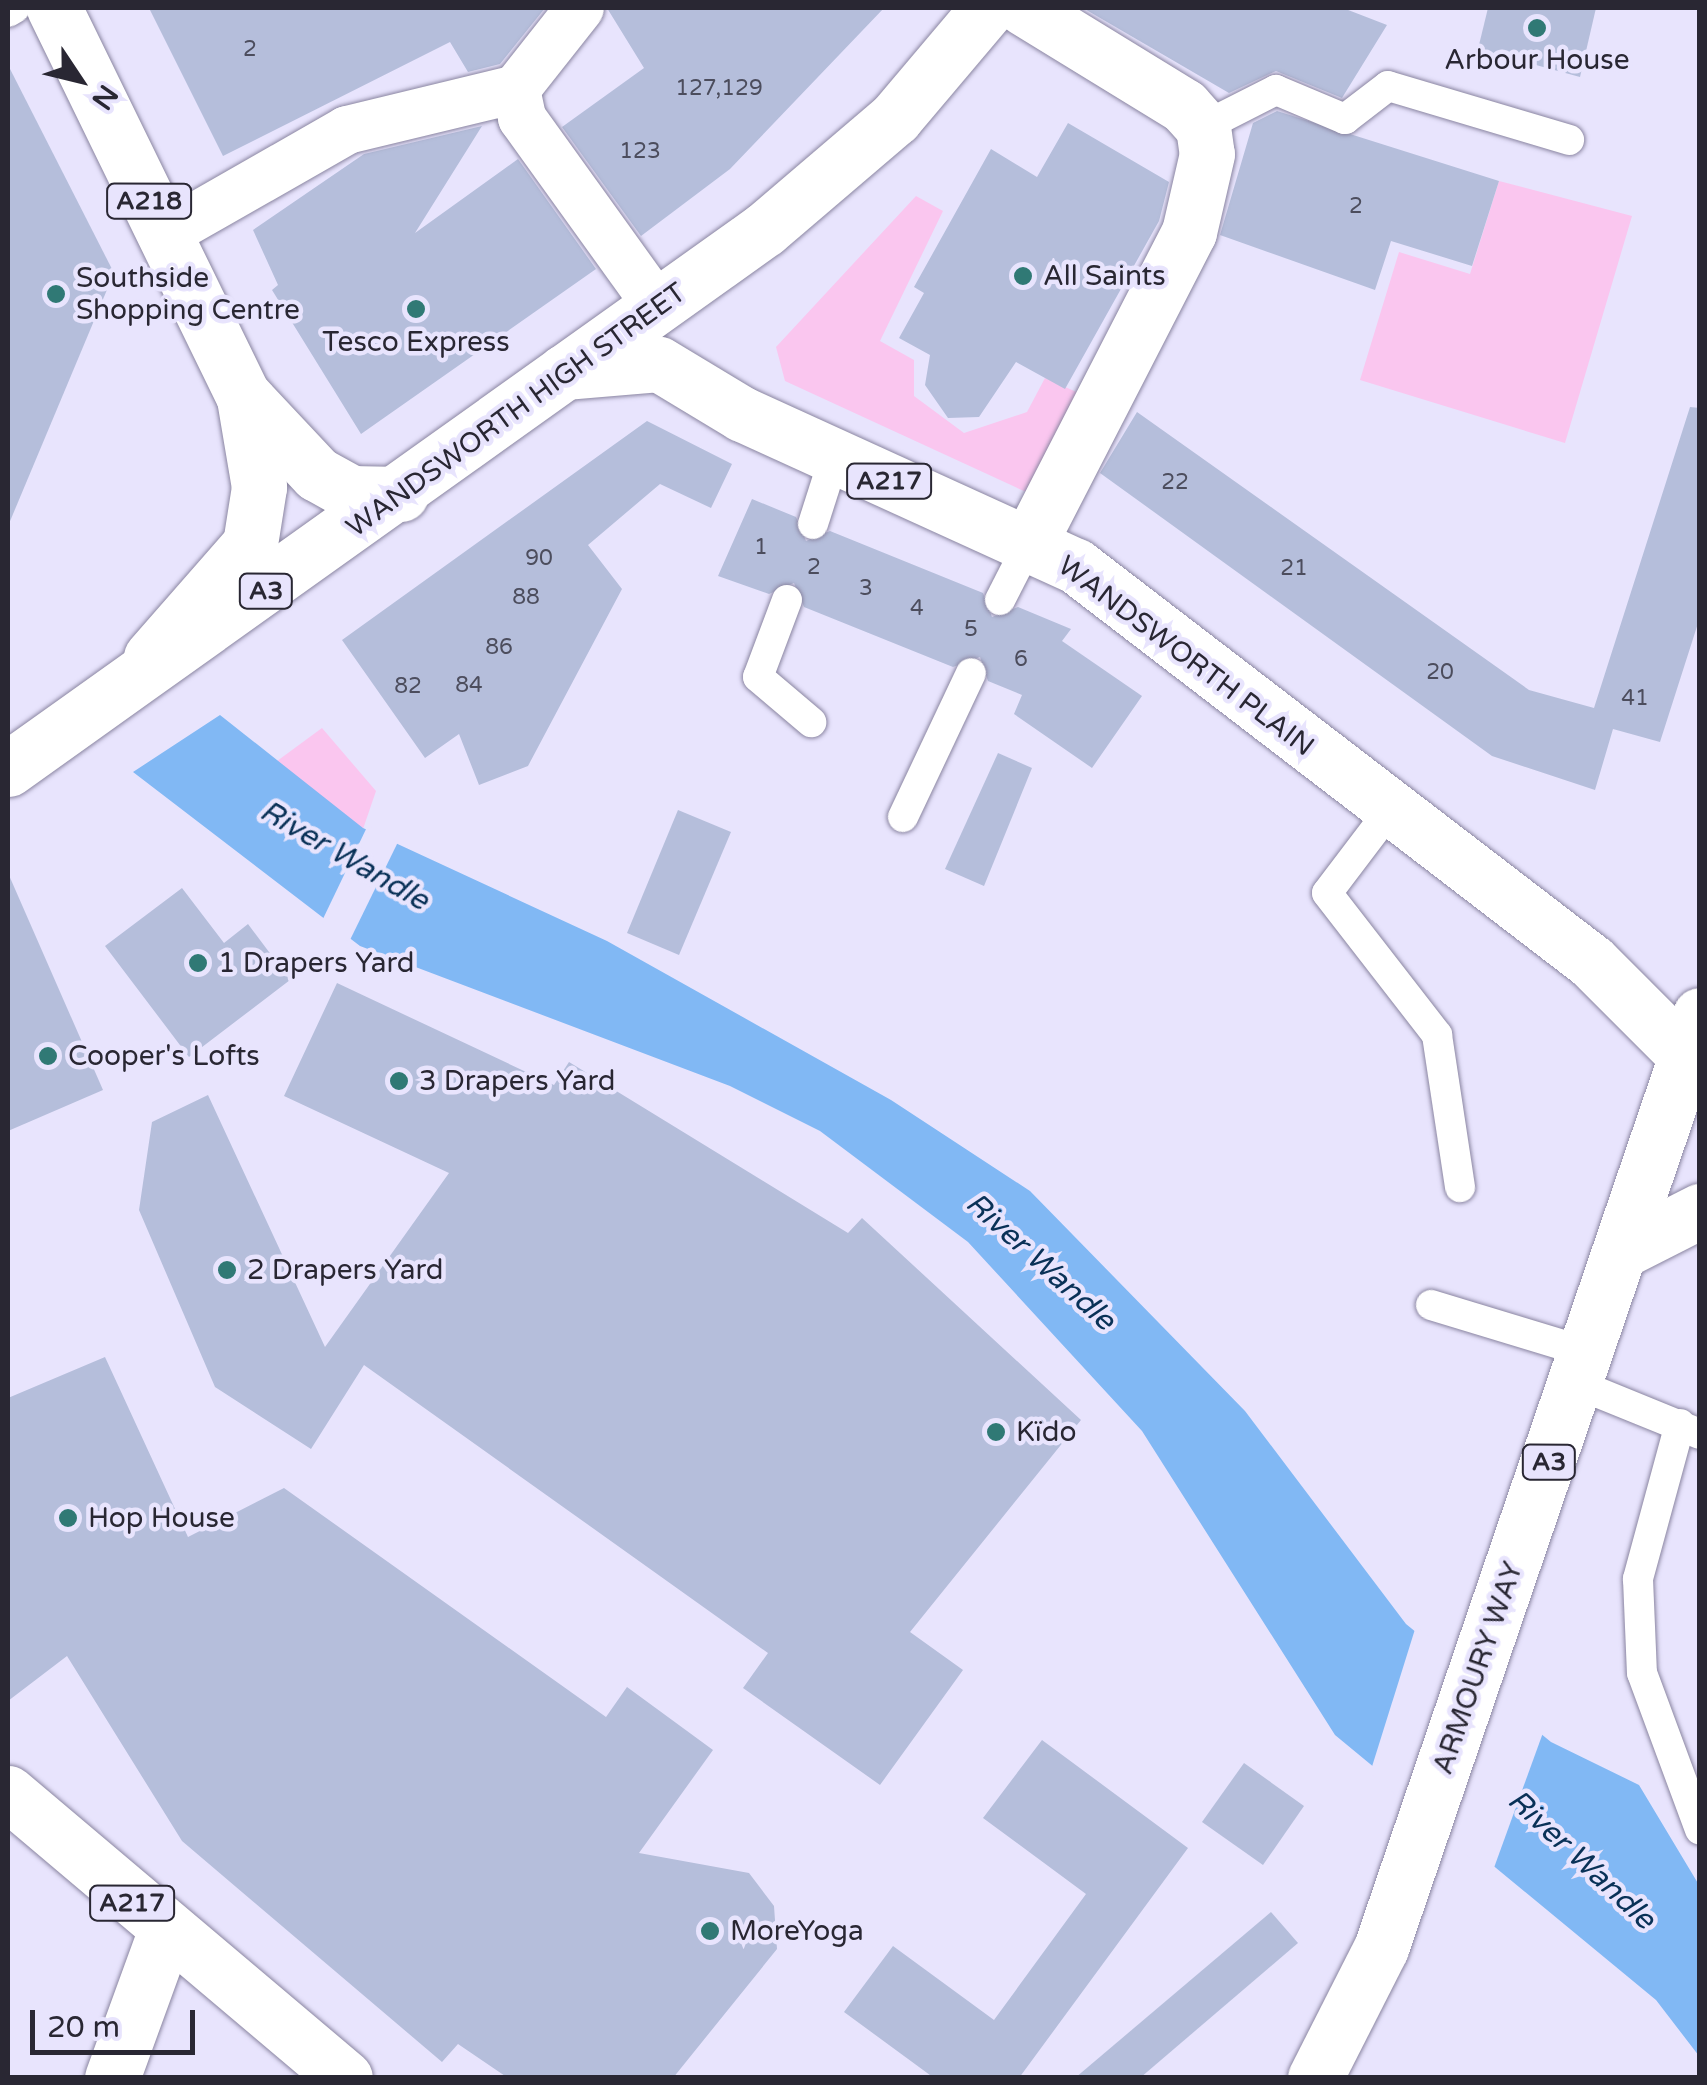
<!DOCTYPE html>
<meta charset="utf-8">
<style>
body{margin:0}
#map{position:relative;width:1707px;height:2085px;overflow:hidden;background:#e8e4fd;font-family:"Varela Round",sans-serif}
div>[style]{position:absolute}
.green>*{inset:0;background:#fac6ef}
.water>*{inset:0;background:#81b8f4}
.pier>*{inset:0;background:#e8e4fd}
.building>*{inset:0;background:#b5bedb}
.roads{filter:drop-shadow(0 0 2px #8a85a1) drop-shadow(0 0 2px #8a85a1)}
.service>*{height:30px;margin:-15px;padding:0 15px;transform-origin:15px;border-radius:15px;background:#fff}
.pedestrian>*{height:48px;margin:-24px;padding:0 24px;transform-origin:24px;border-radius:24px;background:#fff}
.minor>*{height:55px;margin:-27.5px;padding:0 27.5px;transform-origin:27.5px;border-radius:27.5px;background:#fff}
.primary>*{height:55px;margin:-27.5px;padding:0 27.5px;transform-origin:27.5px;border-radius:27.5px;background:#fff}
.trunk>*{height:55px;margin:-27.5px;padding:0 27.5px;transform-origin:27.5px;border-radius:27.5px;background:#fff}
.dots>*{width:28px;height:28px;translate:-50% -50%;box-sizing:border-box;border:5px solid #e8e4fd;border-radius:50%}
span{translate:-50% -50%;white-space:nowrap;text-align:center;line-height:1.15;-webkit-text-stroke:9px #e8e4fd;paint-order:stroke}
.number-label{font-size:22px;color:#4c4d5d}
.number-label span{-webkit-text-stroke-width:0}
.shield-label span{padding:2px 8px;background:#e8e4fd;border:2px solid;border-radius:8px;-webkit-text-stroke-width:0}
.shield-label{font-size:25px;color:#292733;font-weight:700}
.poi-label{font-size:28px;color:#292733}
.left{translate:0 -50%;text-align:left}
.street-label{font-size:28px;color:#292733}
.water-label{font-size:30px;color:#093157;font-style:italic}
.frame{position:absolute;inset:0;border:10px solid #292733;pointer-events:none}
.north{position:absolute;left:30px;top:30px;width:100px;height:100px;-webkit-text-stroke:8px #e8e4fd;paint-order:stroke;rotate:125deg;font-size:28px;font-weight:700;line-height:40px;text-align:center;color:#292733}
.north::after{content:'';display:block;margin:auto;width:35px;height:45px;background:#292733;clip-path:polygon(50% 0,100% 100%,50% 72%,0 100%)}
.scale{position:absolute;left:30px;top:2010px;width:165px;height:45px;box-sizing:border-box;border:5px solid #292733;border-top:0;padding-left:12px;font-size:30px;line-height:35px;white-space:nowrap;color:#292733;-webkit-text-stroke:8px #e8e4fd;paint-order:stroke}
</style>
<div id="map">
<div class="green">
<i style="clip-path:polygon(1499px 181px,1632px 216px,1565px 443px,1360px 380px,1399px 252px,1470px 274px)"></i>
<i style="clip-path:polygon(916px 196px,943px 211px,880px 341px,914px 360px,914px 396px,964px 433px,1027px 412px,1045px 378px,1081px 394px,1026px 492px,785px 381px,776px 347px)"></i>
<i style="clip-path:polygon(322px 728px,376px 791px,363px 829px,273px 764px)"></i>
</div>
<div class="water">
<i style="clip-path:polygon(220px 715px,363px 828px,607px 941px,891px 1100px,1030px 1191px,1245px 1411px,1406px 1624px,1551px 1742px,1639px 1785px,1699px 1885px,1699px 2056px,1656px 2000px,1335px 1735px,1142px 1431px,968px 1242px,820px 1131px,730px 1086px,360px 946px,133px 772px)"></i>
</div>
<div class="pier">
<i style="clip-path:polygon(368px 825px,398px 842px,349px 942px,321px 923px)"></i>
<i style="clip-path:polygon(1416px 1626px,1544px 1730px,1491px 1876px,1370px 1773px)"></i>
</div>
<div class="building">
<i style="clip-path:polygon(149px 8px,545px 8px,500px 64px,468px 72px,450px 42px,223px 156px)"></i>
<i style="clip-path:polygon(607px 8px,884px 8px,730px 169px,641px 236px,562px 127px,644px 68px)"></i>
<i style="clip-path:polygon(1083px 8px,1343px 8px,1387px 25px,1342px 98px,1276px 71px,1229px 93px)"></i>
<i style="clip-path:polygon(1488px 8px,1596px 8px,1580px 77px,1478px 49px)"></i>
<i style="clip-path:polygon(8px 65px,114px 273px,8px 526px)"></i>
<i style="clip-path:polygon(1277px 111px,1499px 181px,1472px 266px,1391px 241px,1375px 290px,1220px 235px,1253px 123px)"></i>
<i style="clip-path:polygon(1068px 123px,1169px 182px,1159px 221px,1065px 389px,1016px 362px,979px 417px,948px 418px,925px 385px,930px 355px,899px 338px,924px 293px,914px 287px,991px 149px,1037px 177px)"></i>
<i style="clip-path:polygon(482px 126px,415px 233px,518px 159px,596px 269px,361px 434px,272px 290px,278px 285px,253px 230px,364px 154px)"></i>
<i style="clip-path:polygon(1690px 407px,1700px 408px,1700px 617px,1660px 742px,1613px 729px,1595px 790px,1492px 756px,1100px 473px,1137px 412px,1529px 690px,1594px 708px)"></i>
<i style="clip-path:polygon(647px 421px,732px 464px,711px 508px,660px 484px,588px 545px,622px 589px,528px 766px,479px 785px,459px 734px,425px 758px,342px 640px)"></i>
<i style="clip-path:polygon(752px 499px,796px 517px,806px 541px,830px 531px,983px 593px,992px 617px,1018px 607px,1071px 629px,1062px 641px,1142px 696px,1092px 768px,1014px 714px,1022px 695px,988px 681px,980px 657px,953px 667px,804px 607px,794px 583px,769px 594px,718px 576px)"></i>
<i style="clip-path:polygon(998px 753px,1032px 768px,984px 886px,945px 869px)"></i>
<i style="clip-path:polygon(678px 810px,731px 832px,679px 955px,627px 933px)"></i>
<i style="clip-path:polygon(8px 873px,103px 1090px,8px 1131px)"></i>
<i style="clip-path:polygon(182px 888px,224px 943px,248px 924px,290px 980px,189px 1057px,105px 946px)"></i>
<i style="clip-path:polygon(337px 983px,554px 1085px,569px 1062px,848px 1233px,862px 1218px,1081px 1420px,910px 1632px,963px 1670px,880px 1785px,743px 1688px,768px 1653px,364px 1365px,311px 1449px,215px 1387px,139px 1210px,152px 1122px,208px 1095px,325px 1347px,449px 1173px,284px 1096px)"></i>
<i style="clip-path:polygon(105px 1357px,188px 1537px,284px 1488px,606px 1717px,627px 1687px,713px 1750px,639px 1853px,749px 1873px,774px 1906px,777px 1949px,673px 2078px,508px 2078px,458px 2044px,442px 2062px,182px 1841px,67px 1656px,8px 1701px,8px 1398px)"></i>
<i style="clip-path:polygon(1042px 1740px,1188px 1848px,1019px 2078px,934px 2078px,844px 2012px,893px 1946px,994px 2020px,1086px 1894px,983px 1818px)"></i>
<i style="clip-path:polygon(1244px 1763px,1304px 1806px,1263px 1865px,1202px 1822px)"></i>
<i style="clip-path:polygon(1271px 1912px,1298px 1943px,1140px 2078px,1075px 2078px)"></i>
</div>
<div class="roads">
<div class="service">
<i style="left:8px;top:12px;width:8px;rotate:-30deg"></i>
<i style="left:1203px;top:127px;width:82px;rotate:-26.9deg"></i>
<i style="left:1276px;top:90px;width:75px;rotate:22.8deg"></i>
<i style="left:1345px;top:119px;width:54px;rotate:-37.5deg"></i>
<i style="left:1388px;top:86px;width:189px;rotate:16.6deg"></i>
<i style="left:813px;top:524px;width:69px;rotate:-72.3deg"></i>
<i style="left:787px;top:600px;width:82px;rotate:110.6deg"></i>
<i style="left:758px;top:677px;width:70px;rotate:40.3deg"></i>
<i style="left:1000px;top:600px;width:66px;rotate:-63deg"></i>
<i style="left:1390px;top:810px;width:104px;rotate:127.2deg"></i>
<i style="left:1327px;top:893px;width:180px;rotate:52.2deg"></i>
<i style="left:1437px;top:1035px;width:154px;rotate:81.4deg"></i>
<i style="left:903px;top:817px;width:159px;rotate:-64.7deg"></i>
<i style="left:1431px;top:1305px;width:162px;rotate:16.9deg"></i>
<i style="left:1577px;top:1384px;width:133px;rotate:22.1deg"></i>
<i style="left:1680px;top:1424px;width:161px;rotate:105.2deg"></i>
<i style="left:1638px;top:1579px;width:94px;rotate:87.6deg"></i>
<i style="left:1642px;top:1673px;width:167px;rotate:69.7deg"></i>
</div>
<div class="pedestrian">
<i style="left:516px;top:89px;width:103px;rotate:-51.7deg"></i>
<i style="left:165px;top:234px;width:210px;rotate:-29.7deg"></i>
<i style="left:347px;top:130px;width:174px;rotate:-13.6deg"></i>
<i style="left:516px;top:89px;width:30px;rotate:78deg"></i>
<i style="left:522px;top:118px;width:231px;rotate:54.3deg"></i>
</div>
<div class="minor">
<i style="left:1024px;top:8px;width:188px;rotate:31.5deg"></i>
<i style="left:1184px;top:106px;width:28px;rotate:48deg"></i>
<i style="left:1203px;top:127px;width:27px;rotate:82deg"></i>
<i style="left:1207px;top:154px;width:80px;rotate:103deg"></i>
<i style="left:1189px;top:232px;width:348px;rotate:117.2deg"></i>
<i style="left:1621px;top:1251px;width:89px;rotate:-26.9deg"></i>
<i style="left:112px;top:2078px;width:155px;rotate:-70deg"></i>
</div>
<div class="primary">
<i style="left:54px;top:8px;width:431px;rotate:64deg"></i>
<i style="left:243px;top:395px;width:108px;rotate:46.9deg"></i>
<i style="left:317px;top:474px;width:39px;rotate:29deg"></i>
<i style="left:351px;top:493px;width:50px;rotate:1.1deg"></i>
<i style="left:564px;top:372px;width:95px;rotate:-4.8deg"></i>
<i style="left:659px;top:364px;width:97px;rotate:31.1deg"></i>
<i style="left:742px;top:414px;width:367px;rotate:24.5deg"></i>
<i style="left:1076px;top:566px;width:650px;rotate:37.5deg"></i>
<i style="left:1592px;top:962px;width:133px;rotate:45deg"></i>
<i style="left:151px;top:657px;width:150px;rotate:-48.8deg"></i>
<i style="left:250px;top:544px;width:58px;rotate:-81deg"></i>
<i style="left:259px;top:487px;width:90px;rotate:-99.6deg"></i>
<i style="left:8px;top:1793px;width:441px;rotate:40.2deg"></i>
</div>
<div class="trunk">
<i style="left:8px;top:769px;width:930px;rotate:-35.5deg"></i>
<i style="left:765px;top:229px;width:171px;rotate:-40.5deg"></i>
<i style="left:895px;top:118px;width:144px;rotate:-49.8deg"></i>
<i style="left:1315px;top:2078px;width:146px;rotate:-63.1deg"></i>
<i style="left:1381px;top:1948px;width:986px;rotate:-71.12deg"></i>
</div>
</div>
<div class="dots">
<i style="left:1537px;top:28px;background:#307975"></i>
<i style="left:1023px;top:276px;background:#307975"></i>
<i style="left:56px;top:294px;background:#307975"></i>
<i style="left:416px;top:309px;background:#307975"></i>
<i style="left:198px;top:963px;background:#307975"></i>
<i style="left:48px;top:1056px;background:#307975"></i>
<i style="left:399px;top:1081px;background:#307975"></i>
<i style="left:227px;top:1270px;background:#307975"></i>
<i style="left:996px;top:1432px;background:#307975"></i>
<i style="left:68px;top:1518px;background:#307975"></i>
<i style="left:710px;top:1931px;background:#307975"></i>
</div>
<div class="number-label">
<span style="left:250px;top:50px">2</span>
<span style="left:719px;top:89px">127,129</span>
<span style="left:640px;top:152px">123</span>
<span style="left:1356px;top:207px">2</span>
<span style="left:1175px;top:483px">22</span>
<span style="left:761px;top:548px">1</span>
<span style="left:539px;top:559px">90</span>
<span style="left:814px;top:568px">2</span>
<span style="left:1294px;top:569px">21</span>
<span style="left:866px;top:589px">3</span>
<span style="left:526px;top:598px">88</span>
<span style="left:917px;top:609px">4</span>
<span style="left:971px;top:630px">5</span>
<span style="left:499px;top:648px">86</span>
<span style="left:1021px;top:660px">6</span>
<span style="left:1440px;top:673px">20</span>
<span style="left:469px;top:686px">84</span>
<span style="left:408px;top:687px">82</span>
<span style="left:1635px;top:699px">41</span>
</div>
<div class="shield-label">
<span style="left:149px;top:201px">A218</span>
<span style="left:889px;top:481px">A217</span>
<span style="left:266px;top:591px">A3</span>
<span style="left:1549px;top:1462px">A3</span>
<span style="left:132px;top:1903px">A217</span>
</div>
<div class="poi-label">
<span style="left:1537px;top:60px">Arbour House</span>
<span class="left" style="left:1043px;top:276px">All Saints</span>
<span class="left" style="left:76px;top:294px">Southside<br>Shopping Centre</span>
<span style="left:416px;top:342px">Tesco Express</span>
<span class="left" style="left:218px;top:963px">1 Drapers Yard</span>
<span class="left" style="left:68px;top:1056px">Cooper's Lofts</span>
<span class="left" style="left:419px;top:1081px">3 Drapers Yard</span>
<span class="left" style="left:247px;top:1270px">2 Drapers Yard</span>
<span class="left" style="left:1016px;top:1432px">Kïdo</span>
<span class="left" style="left:88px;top:1518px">Hop House</span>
<span class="left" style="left:730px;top:1931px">MoreYoga</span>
</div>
<div class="street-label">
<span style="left:516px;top:410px;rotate:-36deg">WANDSWORTH HIGH STREET</span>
<span style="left:1186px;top:656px;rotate:37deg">WANDSWORTH PLAIN</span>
<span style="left:1478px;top:1668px;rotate:-71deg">ARMOURY WAY</span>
</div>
<div class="water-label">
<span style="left:344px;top:856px;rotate:30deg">River Wandle</span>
<span style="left:1040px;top:1262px;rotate:42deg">River Wandle</span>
<span style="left:1581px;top:1860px;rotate:43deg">River Wandle</span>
</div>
<div class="frame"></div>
<div class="north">N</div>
<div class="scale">20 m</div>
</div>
